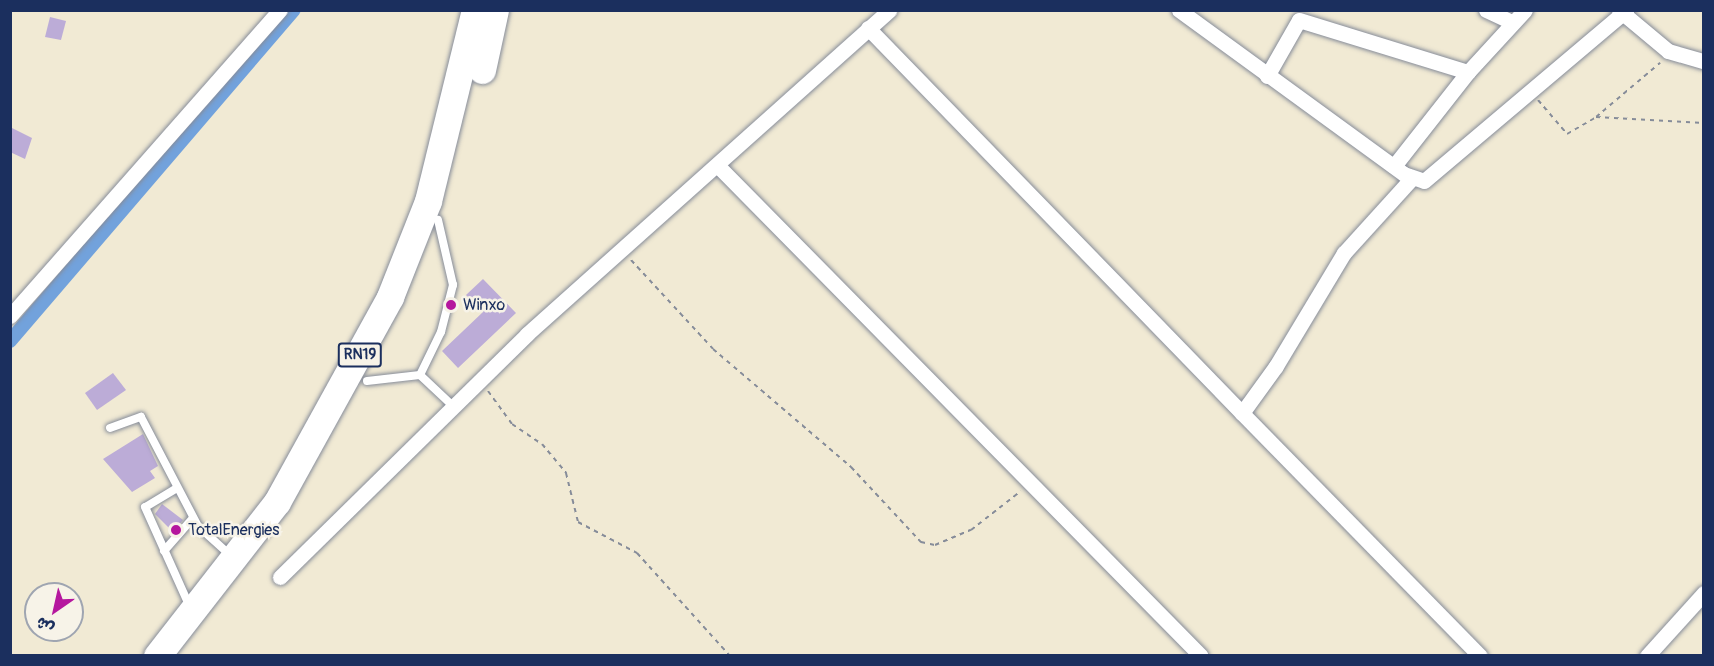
<!DOCTYPE html>
<meta charset="utf-8">
<style>
body{margin:0}
#map{position:relative;width:1714px;height:666px;overflow:hidden;background:#f1ead4;font-family:Pangolin,"Playpen Sans Arabic",sans-serif}
div>[style]{position:absolute}
.canal>*{height:14px;margin:-7px;padding:0 7px;transform-origin:7px;border-radius:7px;background:#72a2dc}
.building>*{inset:0;background:#bcacd7}
.path>*{height:2px;margin-top:-1px;transform-origin:0;background:repeating-linear-gradient(90deg,#868c99 0 4.5px,transparent 0 9px)}
.roads{filter:drop-shadow(0 0 2px #868c99) drop-shadow(0 0 2px #868c99)}
.lane>*{height:8px;margin:-4px;padding:0 4px;transform-origin:4px;border-radius:4px;background:#fff}
.street>*{height:15px;margin:-7.5px;padding:0 7.5px;transform-origin:7.5px;border-radius:7.5px;background:#fff}
.highway>*{height:27px;margin:-13.5px;padding:0 13.5px;transform-origin:13.5px;border-radius:13.5px;background:#fff}
.dots>*{width:16px;height:16px;translate:-50% -50%;box-sizing:border-box;border:3px solid #f7f3e8;border-radius:50%}
span{translate:-50% -50%;white-space:nowrap;text-align:center;line-height:1.15;-webkit-text-stroke:5px #f7f3e8;paint-order:stroke}
.shield-label span{padding:2px 4px;background:#f7f3e8;border:2px solid;border-radius:4px;-webkit-text-stroke-width:0}
.shield-label{font-size:15px;color:#1b2f5e;font-weight:700}
.poi-label{font-size:16px;color:#1b2f5e}
.left{translate:0 -50%;text-align:left}
.frame{position:absolute;inset:0;border:12px solid #1b2f5e;pointer-events:none}
.north{position:absolute;left:24px;top:582px;width:60px;height:60px;box-sizing:border-box;background:#f7f3e8;border:2px solid #9fa5b1;border-radius:50%;rotate:214deg;font-size:16px;font-weight:700;line-height:24px;text-align:center;color:#1b2f5e}
.north::after{content:'';display:block;margin:auto;width:21px;height:27px;background:#b5179e;clip-path:polygon(50% 0,100% 100%,50% 72%,0 100%)}
</style>
<div id="map">
<div class="canal">
<i style="left:10px;top:341px;width:436px;rotate:-49.4deg"></i>
</div>
<div class="building">
<i style="clip-path:polygon(50px 17px,66px 21px,61px 40px,45px 37px)"></i>
<i style="clip-path:polygon(10px 127px,32px 138px,25px 159px,10px 152px)"></i>
<i style="clip-path:polygon(483px 279px,516px 313px,458px 368px,442px 351px,483px 312px,466px 295px)"></i>
<i style="clip-path:polygon(113px 373px,126px 390px,97px 410px,85px 393px)"></i>
<i style="clip-path:polygon(143px 434px,158px 466px,150px 471px,155px 478px,132px 492px,103px 459px)"></i>
<i style="clip-path:polygon(162px 504px,183px 520px,173px 532px,155px 514px)"></i>
</div>
<div class="path">
<i style="left:1538px;top:100px;width:45px;rotate:49.5deg"></i>
<i style="left:1567px;top:134px;width:34px;rotate:-30deg"></i>
<i style="left:1596px;top:117px;width:108px;rotate:3.2deg"></i>
<i style="left:1596px;top:117px;width:84px;rotate:-40.2deg"></i>
<i style="left:631px;top:260px;width:121px;rotate:47.3deg"></i>
<i style="left:713px;top:349px;width:182px;rotate:40.5deg"></i>
<i style="left:851px;top:467px;width:103px;rotate:47deg"></i>
<i style="left:921px;top:542px;width:14px;rotate:12deg"></i>
<i style="left:935px;top:545px;width:39px;rotate:-23deg"></i>
<i style="left:971px;top:530px;width:63px;rotate:-38deg"></i>
<i style="left:488px;top:391px;width:41px;rotate:54deg"></i>
<i style="left:512px;top:424px;width:36px;rotate:34deg"></i>
<i style="left:542px;top:444px;width:38px;rotate:50deg"></i>
<i style="left:566px;top:473px;width:50px;rotate:76.2deg"></i>
<i style="left:578px;top:522px;width:67px;rotate:27.7deg"></i>
<i style="left:637px;top:553px;width:139px;rotate:47.9deg"></i>
</div>
<div class="roads">
<div class="lane">
<i style="left:420px;top:375px;width:48px;rotate:-64deg"></i>
<i style="left:441px;top:332px;width:49px;rotate:-75.7deg"></i>
<i style="left:453px;top:285px;width:67px;rotate:-103deg"></i>
<i style="left:420px;top:375px;width:45px;rotate:43.2deg"></i>
<i style="left:367px;top:381px;width:53px;rotate:-6.5deg"></i>
<i style="left:110px;top:428px;width:33px;rotate:-20deg"></i>
<i style="left:141px;top:417px;width:123px;rotate:62.4deg"></i>
<i style="left:198px;top:526px;width:43px;rotate:42.2deg"></i>
<i style="left:177px;top:488px;width:37px;rotate:149deg"></i>
<i style="left:145px;top:507px;width:107px;rotate:65.8deg"></i>
<i style="left:164px;top:551px;width:44px;rotate:-48.7deg"></i>
</div>
<div class="street">
<i style="left:1179px;top:10px;width:278px;rotate:36.1deg"></i>
<i style="left:1404px;top:174px;width:21px;rotate:19deg"></i>
<i style="left:1424px;top:181px;width:265px;rotate:-40.2deg"></i>
<i style="left:1486px;top:10px;width:29px;rotate:25deg"></i>
<i style="left:1619px;top:10px;width:64px;rotate:39.9deg"></i>
<i style="left:1668px;top:51px;width:37px;rotate:16deg"></i>
<i style="left:868px;top:28px;width:537px;rotate:45.83deg"></i>
<i style="left:1242px;top:413px;width:58px;rotate:-54.1deg"></i>
<i style="left:1276px;top:366px;width:132px;rotate:-59deg"></i>
<i style="left:1344px;top:253px;width:100px;rotate:-47.8deg"></i>
<i style="left:1267px;top:76px;width:64px;rotate:-60.3deg"></i>
<i style="left:1299px;top:20px;width:177px;rotate:17.1deg"></i>
<i style="left:717px;top:165px;width:689px;rotate:45.41deg"></i>
<i style="left:1394px;top:166px;width:120px;rotate:-51.8deg"></i>
<i style="left:1468px;top:72px;width:84px;rotate:-47.4deg"></i>
<i style="left:10px;top:316px;width:408px;rotate:-48.6deg"></i>
<i style="left:1242px;top:413px;width:340px;rotate:45.6deg"></i>
<i style="left:280px;top:577px;width:346px;rotate:-44.5deg"></i>
<i style="left:527px;top:334px;width:486px;rotate:-41.8deg"></i>
<i style="left:1647px;top:656px;width:85px;rotate:-47.9deg"></i>
</div>
<div class="highway">
<i style="left:482px;top:70px;width:61px;rotate:-77.8deg"></i>
<i style="left:157px;top:656px;width:195px;rotate:-52.1deg"></i>
<i style="left:277px;top:502px;width:234px;rotate:-61.1deg"></i>
<i style="left:390px;top:297px;width:103px;rotate:-68.4deg"></i>
<i style="left:428px;top:201px;width:197px;rotate:-76.2deg"></i>
</div>
</div>
<div class="dots">
<i style="left:451px;top:305px;background:#b5179e"></i>
<i style="left:176px;top:530px;background:#b5179e"></i>
</div>
<div class="shield-label">
<span style="left:360px;top:355px">RN19</span>
</div>
<div class="poi-label">
<span class="left" style="left:463px;top:305px">Winxo</span>
<span class="left" style="left:188px;top:530px">TotalEnergies</span>
</div>
<div class="frame"></div>
<div class="north">ش</div>
</div>
